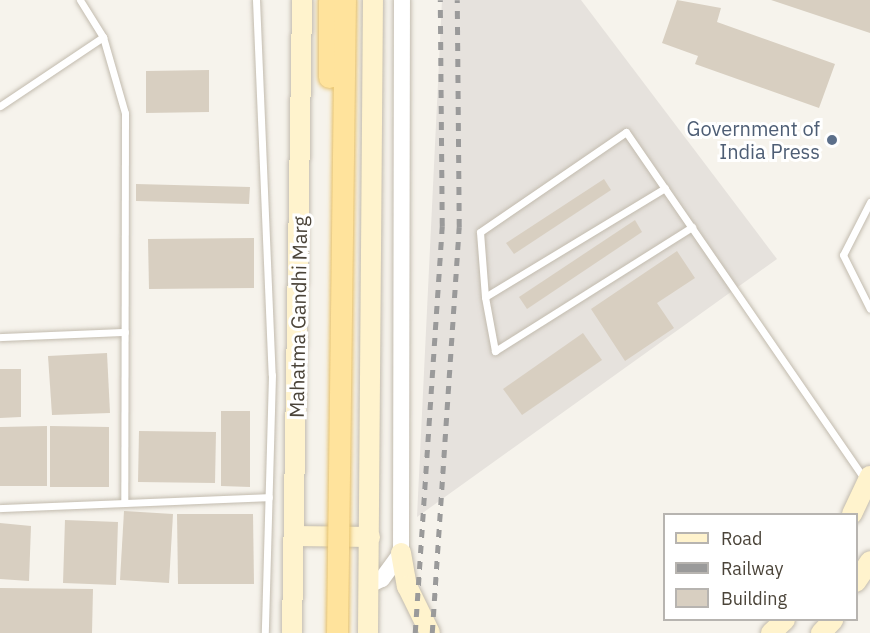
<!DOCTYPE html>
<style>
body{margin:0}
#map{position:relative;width:870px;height:633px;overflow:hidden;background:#f6f3ec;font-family:"IBM Plex Sans",sans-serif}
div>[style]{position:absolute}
.industrial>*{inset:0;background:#e6e2dd}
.building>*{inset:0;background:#d8cfc1}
.roads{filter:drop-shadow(0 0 2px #c2bbae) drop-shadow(0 0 2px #c2bbae)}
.service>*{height:7px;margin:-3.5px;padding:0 3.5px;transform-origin:3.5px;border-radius:3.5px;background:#fff}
.tertiary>*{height:16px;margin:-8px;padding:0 8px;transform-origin:8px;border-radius:8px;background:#fff}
.secondary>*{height:20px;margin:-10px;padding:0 10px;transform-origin:10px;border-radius:10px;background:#fff3cd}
.rail>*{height:4.5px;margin-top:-2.25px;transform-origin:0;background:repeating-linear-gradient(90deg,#9a9a9a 0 8px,transparent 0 16px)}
.bridges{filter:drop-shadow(0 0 2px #e6c16a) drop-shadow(0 0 2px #e6c16a)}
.primary-bridge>*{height:21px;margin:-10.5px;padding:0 10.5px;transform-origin:10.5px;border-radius:10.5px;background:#ffe39c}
.dots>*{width:16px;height:16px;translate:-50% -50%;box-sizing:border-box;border:3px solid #fff;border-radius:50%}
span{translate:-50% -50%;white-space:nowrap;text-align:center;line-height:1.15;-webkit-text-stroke:6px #fff;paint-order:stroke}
.service-label{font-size:20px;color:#4e5e75}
.right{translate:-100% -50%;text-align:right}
.street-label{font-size:20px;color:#4b4439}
.legend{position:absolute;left:663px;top:513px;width:195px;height:108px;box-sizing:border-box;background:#fff;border:2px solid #b7b4b0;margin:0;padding:8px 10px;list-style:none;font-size:18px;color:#4b4439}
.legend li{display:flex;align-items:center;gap:12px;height:30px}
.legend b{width:30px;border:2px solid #b7b4b0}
</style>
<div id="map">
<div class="industrial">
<i style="clip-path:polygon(442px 0,581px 0,777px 259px,417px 517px)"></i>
</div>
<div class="building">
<i style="clip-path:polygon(677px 0,721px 8px,717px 22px,835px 64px,819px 108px,695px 64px,698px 56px,662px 43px)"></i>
<i style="clip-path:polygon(771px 0,870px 0,870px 33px)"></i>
<i style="clip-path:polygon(209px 70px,209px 112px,146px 113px,146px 71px)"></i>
<i style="clip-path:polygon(604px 179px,611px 190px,514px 254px,506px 243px)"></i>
<i style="clip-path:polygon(136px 184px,250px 187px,249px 204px,136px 201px)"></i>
<i style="clip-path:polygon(635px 220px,642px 232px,527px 309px,519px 297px)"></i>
<i style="clip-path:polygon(254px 238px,254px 288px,149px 289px,148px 239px)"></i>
<i style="clip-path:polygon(677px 251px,695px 278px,657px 303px,674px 328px,625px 361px,591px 309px)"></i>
<i style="clip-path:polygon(583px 333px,602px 360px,522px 415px,503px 389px)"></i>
<i style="clip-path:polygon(107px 353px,110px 413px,52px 415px,48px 356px)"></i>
<i style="clip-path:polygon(0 369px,21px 369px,21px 417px,0 418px)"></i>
<i style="clip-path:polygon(221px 411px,250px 411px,250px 487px,221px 486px)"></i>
<i style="clip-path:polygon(47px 426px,47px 486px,0 486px,0 427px)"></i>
<i style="clip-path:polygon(50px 426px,109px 427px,109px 487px,50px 487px)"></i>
<i style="clip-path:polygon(139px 431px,216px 432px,215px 483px,138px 482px)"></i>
<i style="clip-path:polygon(124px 511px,173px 514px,169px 583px,120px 580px)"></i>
<i style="clip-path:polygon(177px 514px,253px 514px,254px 584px,178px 584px)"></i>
<i style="clip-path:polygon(65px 520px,118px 522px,116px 585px,63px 583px)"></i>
<i style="clip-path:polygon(0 523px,31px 526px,29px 581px,0 579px)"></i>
<i style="clip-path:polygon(0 588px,93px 589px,92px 633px,0 633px)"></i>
</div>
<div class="roads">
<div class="service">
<i style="left:80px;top:0;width:44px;rotate:58.1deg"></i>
<i style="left:256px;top:0;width:375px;rotate:87.6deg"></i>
<i style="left:272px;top:375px;width:258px;rotate:91.6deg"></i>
<i style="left:0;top:106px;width:124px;rotate:-33.8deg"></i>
<i style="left:103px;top:37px;width:79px;rotate:73.9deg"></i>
<i style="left:125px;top:113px;width:390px;rotate:90.1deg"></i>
<i style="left:665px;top:188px;width:210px;rotate:148.8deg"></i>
<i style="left:485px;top:297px;width:65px;rotate:-94.4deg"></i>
<i style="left:480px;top:232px;width:177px;rotate:-34.4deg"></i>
<i style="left:626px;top:132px;width:422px;rotate:55.5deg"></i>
<i style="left:870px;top:202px;width:59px;rotate:117deg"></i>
<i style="left:843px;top:255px;width:60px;rotate:63.4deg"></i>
<i style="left:485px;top:297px;width:55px;rotate:79.5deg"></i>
<i style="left:495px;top:351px;width:233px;rotate:-32.2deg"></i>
<i style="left:0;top:337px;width:125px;rotate:-2.3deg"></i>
<i style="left:0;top:508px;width:269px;rotate:-2.3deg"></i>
</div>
<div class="tertiary">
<i style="left:369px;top:585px;width:14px;rotate:-25deg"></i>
<i style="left:382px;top:579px;width:32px;rotate:-54deg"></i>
<i style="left:401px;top:553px;width:553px;rotate:-89.9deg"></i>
</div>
<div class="secondary">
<i style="left:852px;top:514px;width:42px;rotate:-64.7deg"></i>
<i style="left:294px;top:536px;width:76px;rotate:0.8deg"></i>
<i style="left:401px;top:553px;width:34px;rotate:80deg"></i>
<i style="left:407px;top:586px;width:52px;rotate:63.9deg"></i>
<i style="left:856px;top:582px;width:25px;rotate:-56deg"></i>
<i style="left:292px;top:633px;width:633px;rotate:-89.09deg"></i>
<i style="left:368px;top:633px;width:633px;rotate:-89.55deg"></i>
<i style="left:771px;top:633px;width:19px;rotate:-43deg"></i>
<i style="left:821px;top:633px;width:18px;rotate:-47deg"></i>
</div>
</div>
<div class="rail">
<i style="left:415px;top:633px;width:408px;rotate:-86.2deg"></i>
<i style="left:442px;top:226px;width:226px;rotate:-90.5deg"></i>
<i style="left:432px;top:633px;width:407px;rotate:-86.2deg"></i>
<i style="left:459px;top:227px;width:227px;rotate:-90.5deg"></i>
</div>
<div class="bridges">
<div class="primary-bridge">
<i style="left:329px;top:77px;width:77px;rotate:-90deg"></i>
<i style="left:337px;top:633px;width:633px;rotate:-89.28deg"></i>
</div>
</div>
<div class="dots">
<i style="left:832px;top:140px;background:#5c6f8a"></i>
</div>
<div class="service-label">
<span class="right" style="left:820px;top:140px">Government of<br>India Press</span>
</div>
<div class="street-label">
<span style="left:298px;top:317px;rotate:-89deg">Mahatma Gandhi Marg</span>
</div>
<ul class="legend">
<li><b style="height:8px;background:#fff3cd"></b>Road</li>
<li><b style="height:8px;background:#9a9a9a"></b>Railway</li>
<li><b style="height:16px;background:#d8cfc1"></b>Building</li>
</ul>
</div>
